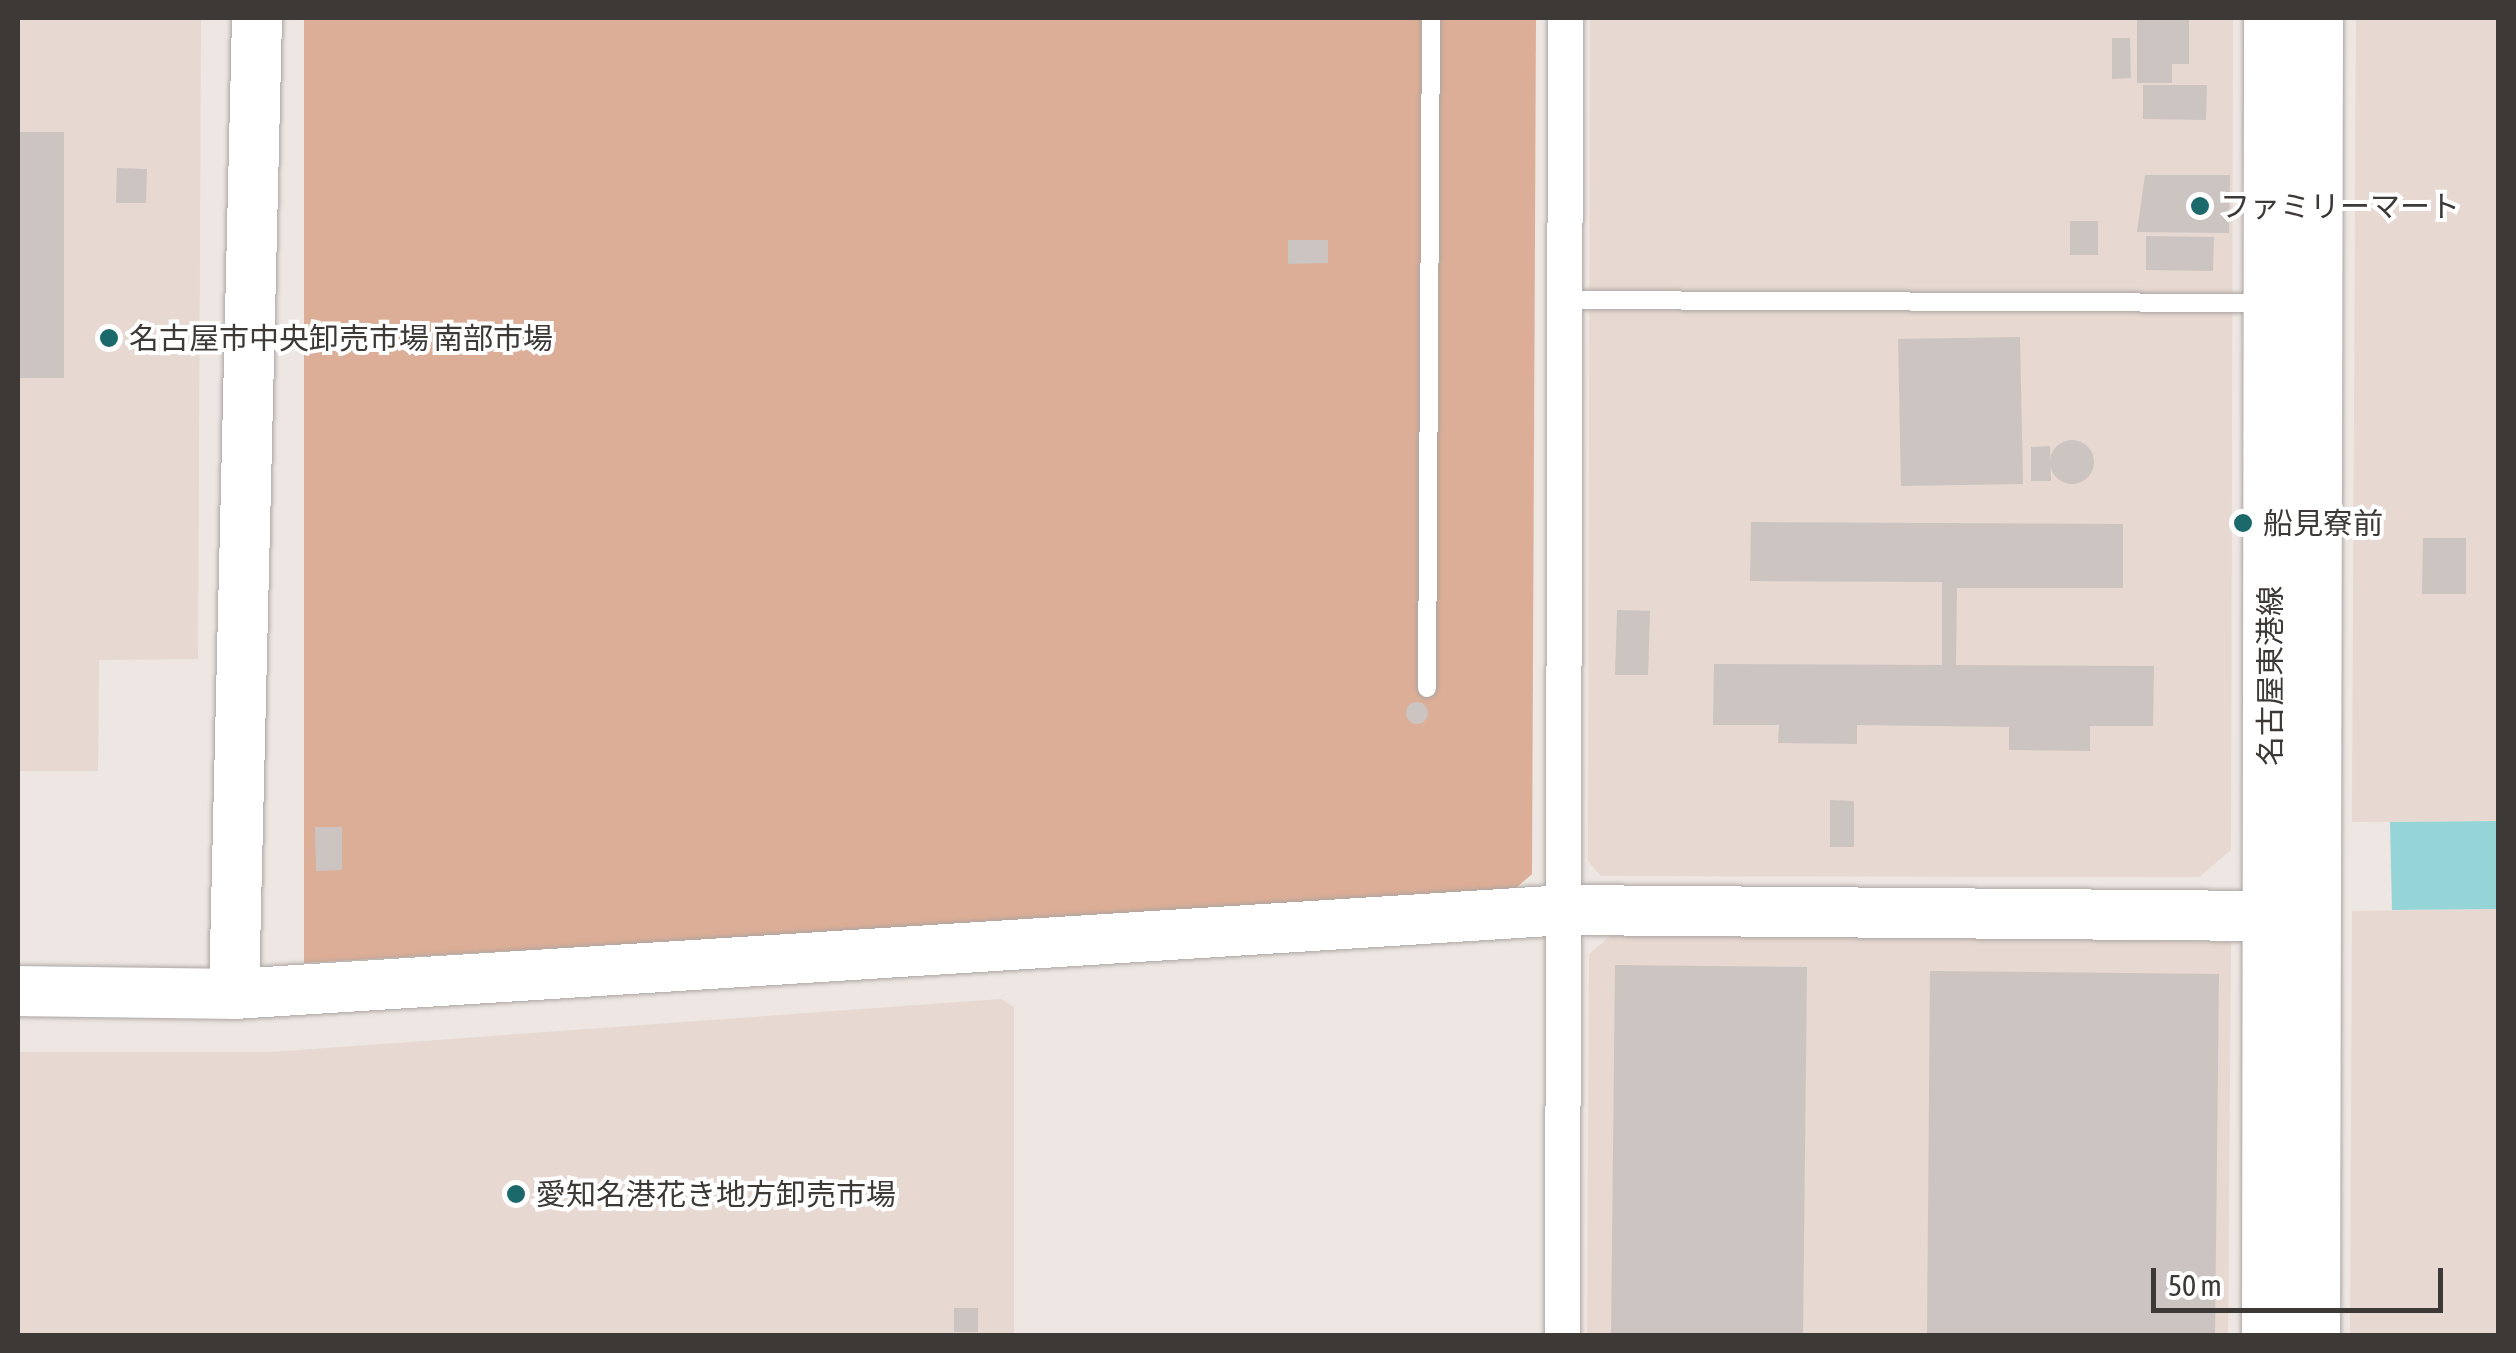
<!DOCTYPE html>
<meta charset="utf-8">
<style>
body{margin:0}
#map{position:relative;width:2516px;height:1353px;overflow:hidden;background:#ede6e2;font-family:"Asap Condensed","Noto Sans JP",sans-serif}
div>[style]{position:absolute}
.built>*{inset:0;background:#e7d8d1}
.green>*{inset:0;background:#dcae97}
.water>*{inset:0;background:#96d5d7}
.building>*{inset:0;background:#cbc4c1}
.round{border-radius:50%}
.roads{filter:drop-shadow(0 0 2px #aca5a2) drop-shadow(0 0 2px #aca5a2)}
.lane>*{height:18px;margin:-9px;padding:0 9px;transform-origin:9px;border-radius:9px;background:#fff}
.street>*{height:35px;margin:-17.5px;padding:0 17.5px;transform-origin:17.5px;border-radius:17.5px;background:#fff}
.secondary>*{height:50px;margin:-25px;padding:0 25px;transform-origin:25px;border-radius:25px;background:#fff}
.dots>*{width:28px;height:28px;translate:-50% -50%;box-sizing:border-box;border:5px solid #fff;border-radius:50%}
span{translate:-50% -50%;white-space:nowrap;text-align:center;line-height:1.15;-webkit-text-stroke:8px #fff;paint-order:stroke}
.poi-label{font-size:30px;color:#3c3937}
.left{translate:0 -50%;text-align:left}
.street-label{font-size:30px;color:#3c3937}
.frame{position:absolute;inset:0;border:20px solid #3c3937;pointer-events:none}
.scale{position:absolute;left:2151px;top:1268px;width:292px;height:45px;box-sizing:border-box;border:5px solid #3c3937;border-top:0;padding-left:12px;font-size:30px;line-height:35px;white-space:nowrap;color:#3c3937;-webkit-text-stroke:8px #fff;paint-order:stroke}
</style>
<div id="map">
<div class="built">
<i style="clip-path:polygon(18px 18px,201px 18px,198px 659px,99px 660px,98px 771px,18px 771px)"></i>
<i style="clip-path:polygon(1590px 18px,2233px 18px,2231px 850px,2199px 877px,1601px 876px,1588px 861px)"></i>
<i style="clip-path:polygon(2356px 18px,2498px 18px,2498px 821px,2352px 822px)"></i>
<i style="clip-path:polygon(2498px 909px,2498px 1335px,2350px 1336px,2352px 911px)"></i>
<i style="clip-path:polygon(1614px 933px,2231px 942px,2228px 1335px,1587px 1336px,1589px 954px)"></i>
<i style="clip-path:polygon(1001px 999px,1014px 1007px,1014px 1335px,18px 1336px,18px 1052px,271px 1052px)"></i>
</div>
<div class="green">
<i style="clip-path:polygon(304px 18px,1536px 18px,1532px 874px,1510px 893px,304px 963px)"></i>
</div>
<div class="water">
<i style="clip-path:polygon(2498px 821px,2498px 909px,2392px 910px,2390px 822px)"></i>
</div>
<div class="building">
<i style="clip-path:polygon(2137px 18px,2189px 18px,2189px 64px,2172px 64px,2172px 83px,2137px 83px)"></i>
<i style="clip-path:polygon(2112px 38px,2130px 38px,2131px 78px,2112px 79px)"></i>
<i style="clip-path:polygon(2143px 85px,2207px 85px,2206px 120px,2143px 119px)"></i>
<i style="clip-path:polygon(18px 132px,64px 132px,64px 378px,18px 378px)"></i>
<i style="clip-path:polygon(117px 168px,147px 169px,146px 203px,116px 203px)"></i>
<i style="clip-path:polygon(2145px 175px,2230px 175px,2229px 233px,2137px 232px)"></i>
<i style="clip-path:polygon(2070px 221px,2098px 221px,2098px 255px,2070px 255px)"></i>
<i style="clip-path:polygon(2146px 236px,2214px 237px,2213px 271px,2146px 270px)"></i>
<i style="clip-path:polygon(1288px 240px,1328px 240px,1328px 263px,1288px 264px)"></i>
<i style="clip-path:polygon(2020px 337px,2023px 484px,1901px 486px,1898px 339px)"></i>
<i class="round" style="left:2050px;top:440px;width:44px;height:44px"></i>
<i style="clip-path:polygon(2050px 446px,2051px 481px,2031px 481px,2031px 447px)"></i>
<i style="clip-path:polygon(1751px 522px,2123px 524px,2123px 588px,1957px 588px,1956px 665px,2154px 666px,2153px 726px,2090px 726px,2090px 751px,2009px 750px,2009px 727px,1857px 725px,1857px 744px,1778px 743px,1779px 725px,1713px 725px,1714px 664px,1942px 665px,1942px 582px,1750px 581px)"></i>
<i style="clip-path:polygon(2423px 538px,2466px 538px,2466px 594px,2422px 594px)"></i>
<i style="clip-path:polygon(1617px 610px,1650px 611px,1648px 675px,1615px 675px)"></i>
<i class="round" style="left:1406px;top:702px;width:22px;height:22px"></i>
<i style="clip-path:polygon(1830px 800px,1854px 801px,1854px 847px,1830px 847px)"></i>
<i style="clip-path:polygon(315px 827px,342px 827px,342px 870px,316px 871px)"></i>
<i style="clip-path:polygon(1615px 965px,1807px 967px,1803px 1336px,1611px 1336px)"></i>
<i style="clip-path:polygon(1930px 971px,2219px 974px,2215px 1336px,1927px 1336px)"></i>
<i style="clip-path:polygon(954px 1308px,978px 1308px,978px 1332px,954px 1332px)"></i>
</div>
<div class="roads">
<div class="lane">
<i style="left:1565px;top:300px;width:700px;rotate:0.25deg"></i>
<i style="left:1427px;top:688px;width:670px;rotate:-89.66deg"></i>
</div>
<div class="street">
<i style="left:1562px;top:1336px;width:1318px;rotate:-89.87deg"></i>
</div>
<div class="secondary">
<i style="left:18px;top:991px;width:216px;rotate:0.8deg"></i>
<i style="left:234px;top:994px;width:1334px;rotate:-3.61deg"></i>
<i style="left:1565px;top:910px;width:704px;rotate:0.49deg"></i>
<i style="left:234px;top:994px;width:976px;rotate:-88.65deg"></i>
<i style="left:2267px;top:1336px;width:1318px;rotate:-89.91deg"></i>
<i style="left:2315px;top:1336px;width:1318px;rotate:-89.87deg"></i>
</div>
</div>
<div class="dots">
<i style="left:2200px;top:206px;background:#1c696c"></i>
<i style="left:109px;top:338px;background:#1c696c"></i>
<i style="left:2243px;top:523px;background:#1c696c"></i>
<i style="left:516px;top:1194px;background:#1c696c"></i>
</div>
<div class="poi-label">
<span class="left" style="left:2220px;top:206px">ファミリーマート</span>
<span class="left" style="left:129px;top:338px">名古屋市中央卸売市場 南部市場</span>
<span class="left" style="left:2263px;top:523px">船見寮前</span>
<span class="left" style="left:536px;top:1194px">愛知名港花き地方卸売市場</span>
</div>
<div class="street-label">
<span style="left:2270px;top:676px;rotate:-90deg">名古屋東港線</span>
</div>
<div class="frame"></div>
<div class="scale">50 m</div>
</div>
